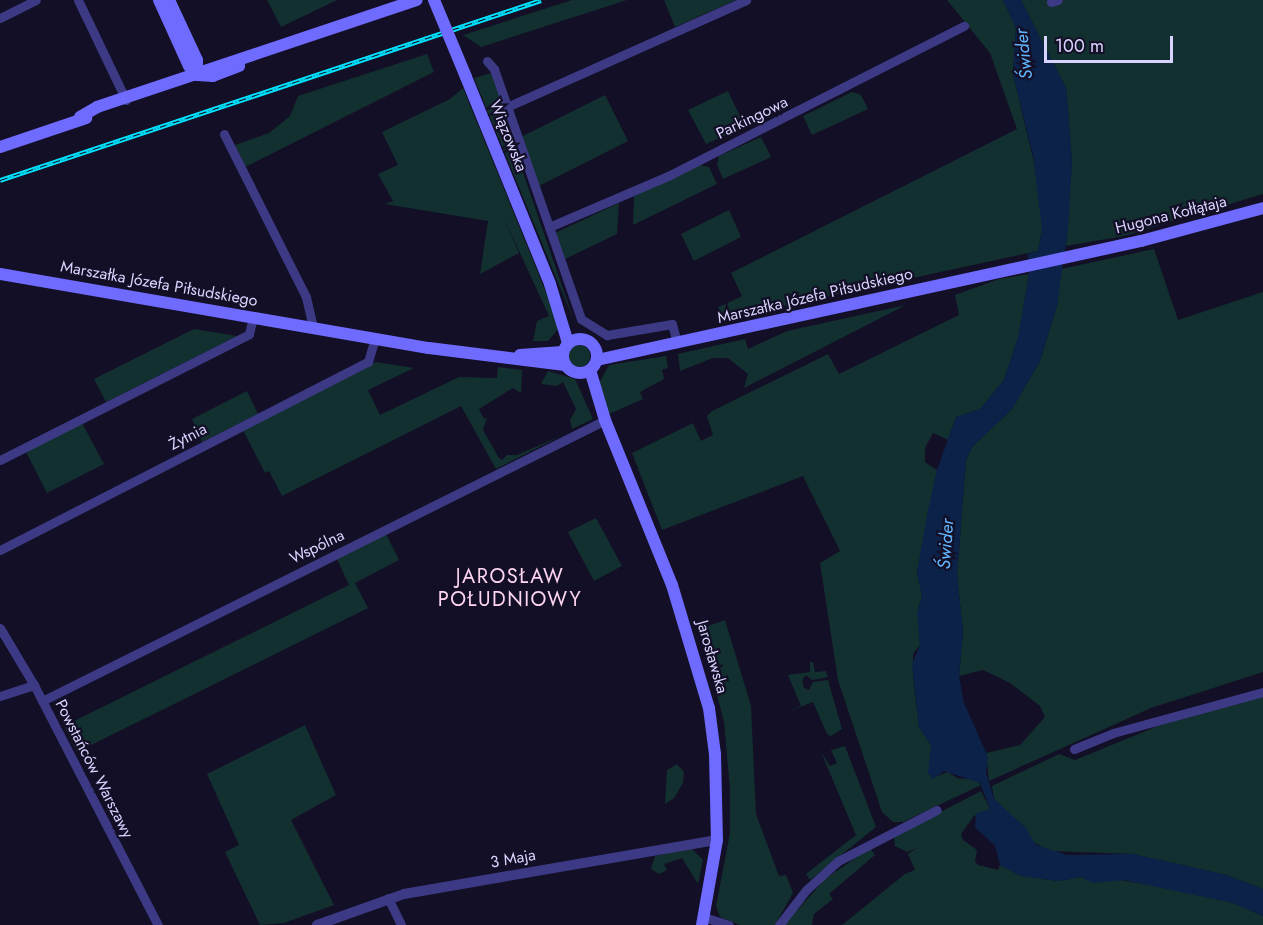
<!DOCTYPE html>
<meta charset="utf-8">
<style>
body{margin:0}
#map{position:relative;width:1263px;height:925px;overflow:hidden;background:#130f26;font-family:Jost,sans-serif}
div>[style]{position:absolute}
.green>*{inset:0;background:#12302f}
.round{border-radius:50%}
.water>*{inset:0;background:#0c2248}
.minor>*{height:9px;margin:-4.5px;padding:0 4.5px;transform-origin:4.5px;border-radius:4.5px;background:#3d3a85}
.tertiary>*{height:10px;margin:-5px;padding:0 5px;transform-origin:5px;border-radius:5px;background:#3d3a85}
.secondary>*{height:12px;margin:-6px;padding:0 6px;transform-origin:6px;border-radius:6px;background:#6f6bff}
.secondary>.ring{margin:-6px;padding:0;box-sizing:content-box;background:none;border:12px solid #6f6bff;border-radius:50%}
.rail>*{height:4.5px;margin-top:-2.25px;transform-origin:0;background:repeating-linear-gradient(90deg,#130f26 0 7px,#00e5ff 0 14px);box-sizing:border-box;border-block:2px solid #00e5ff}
.secondary-bridge>*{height:12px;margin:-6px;padding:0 6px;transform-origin:6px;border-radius:6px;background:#6f6bff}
span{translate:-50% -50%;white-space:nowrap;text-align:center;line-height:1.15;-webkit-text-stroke:4.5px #130f26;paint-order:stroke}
.street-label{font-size:16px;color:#d9d4ff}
.water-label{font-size:18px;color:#62b6ff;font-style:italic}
.quarter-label{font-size:20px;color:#ffd6f0;letter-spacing:1.5px}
.scale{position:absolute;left:1044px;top:36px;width:129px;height:27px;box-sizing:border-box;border:3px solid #d9d4ff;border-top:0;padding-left:8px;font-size:18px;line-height:21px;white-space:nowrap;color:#d9d4ff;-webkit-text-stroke:4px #130f26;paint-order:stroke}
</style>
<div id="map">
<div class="green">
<i style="clip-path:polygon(267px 0,337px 0,281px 27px)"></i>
<i style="clip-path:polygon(572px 0,627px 0,481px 47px,463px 35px)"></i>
<i style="clip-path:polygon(664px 0,736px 0,675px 27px)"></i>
<i style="clip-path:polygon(947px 0,1003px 0,1016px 28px,1013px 74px,1039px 184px,1042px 230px,1038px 251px,723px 319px,717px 308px,742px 296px,731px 273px,1017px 129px,990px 53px)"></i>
<i style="clip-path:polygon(1021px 0,1263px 0,1263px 194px,1124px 236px,1066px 246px,1072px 161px,1066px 88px)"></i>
<i style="clip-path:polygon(427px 54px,434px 72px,245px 167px,235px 145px,269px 133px,290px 116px,298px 96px)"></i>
<i style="clip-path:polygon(492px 73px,517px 155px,574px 321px,474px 78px)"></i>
<i style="clip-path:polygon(463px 88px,560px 327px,548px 341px,533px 341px,537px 321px,549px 316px,503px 216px,519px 253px,480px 274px,488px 221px,385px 204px,393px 201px,378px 174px,398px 165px,382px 132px,450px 99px)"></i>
<i style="clip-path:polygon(728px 91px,745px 127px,706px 144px,688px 110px)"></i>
<i style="clip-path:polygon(852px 92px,861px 95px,868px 109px,812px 135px,803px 116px)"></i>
<i style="clip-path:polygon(605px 95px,628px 141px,539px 186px,521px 137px)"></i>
<i style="clip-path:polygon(761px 137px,771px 157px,723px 179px,717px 165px,719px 156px)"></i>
<i style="clip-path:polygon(700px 165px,709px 167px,717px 184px,633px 225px,634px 196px)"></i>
<i style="clip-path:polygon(619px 203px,617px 234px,565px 259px,555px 233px)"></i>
<i style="clip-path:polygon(729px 210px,741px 237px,694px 261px,681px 234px)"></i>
<i style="clip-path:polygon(1154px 249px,1178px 320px,1263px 292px,1263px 672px,1151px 708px,989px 781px,986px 753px,1020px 745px,1045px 717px,1040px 706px,1010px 683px,983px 670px,959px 676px,963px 631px,957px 576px,966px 460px,972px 447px,1012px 409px,1040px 361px,1057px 306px,1061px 269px)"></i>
<i style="clip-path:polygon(1029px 274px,1018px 338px,1004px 380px,980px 409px,956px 417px,948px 440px,933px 433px,925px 448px,925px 462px,937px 470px,917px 572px,922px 596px,918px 609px,920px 645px,913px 654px,913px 677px,919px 727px,931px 745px,931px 778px,948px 772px,957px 778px,976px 780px,981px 785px,903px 822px,893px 822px,882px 812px,838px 680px,820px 563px,840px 551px,803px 476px,662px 530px,632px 453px,693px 423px,701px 441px,713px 435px,707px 416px,712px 411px,828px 354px,839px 374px,959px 315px,955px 295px,999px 279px)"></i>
<i style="clip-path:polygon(906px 305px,744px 388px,748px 374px,728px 358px,713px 358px,680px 371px,678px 354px,745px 339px,748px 349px,787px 331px)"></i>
<i style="clip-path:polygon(194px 329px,237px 336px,106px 402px,94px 379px)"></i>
<i class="round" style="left:568px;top:345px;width:22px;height:22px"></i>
<i style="clip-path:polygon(666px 356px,668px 368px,662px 370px,664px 379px,640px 392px,643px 399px,609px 414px,598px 385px,609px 365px)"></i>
<i style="clip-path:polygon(376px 362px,414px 368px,368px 390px,380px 415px,459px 377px,497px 378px,498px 367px,522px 370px,521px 393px,513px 388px,479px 409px,484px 419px,487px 417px,483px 430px,499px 458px,502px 460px,507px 455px,517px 455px,563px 435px,496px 469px,461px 406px,282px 496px,269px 471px,265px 473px,243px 430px)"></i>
<i style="clip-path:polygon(548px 371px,575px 379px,593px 419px,572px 429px,570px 420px,576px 409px,563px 382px,557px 386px,541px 384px)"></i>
<i style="clip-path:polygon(247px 391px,258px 414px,202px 442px,192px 419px)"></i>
<i style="clip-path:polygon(82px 423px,104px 464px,47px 493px,26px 452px)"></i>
<i style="clip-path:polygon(596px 518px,622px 566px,594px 581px,568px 532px)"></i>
<i style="clip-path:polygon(386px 534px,399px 560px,355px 583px,368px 608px,77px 752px,64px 726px,349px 585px,337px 559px)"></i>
<i style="clip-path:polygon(725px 620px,751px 706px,756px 814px,779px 876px,786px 875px,793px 893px,775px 925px,740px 925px,720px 917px,716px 906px,730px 833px,730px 790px,724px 722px,700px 629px)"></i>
<i style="clip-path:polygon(810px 662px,813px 662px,815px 672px,826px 671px,828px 677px,812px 680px,806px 675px,802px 680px,804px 688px,809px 690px,813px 682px,828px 680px,842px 729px,831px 736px,827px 734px,813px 702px,783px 714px,801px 706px,788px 675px,810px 672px)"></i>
<i style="clip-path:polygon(1263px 695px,1263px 889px,1226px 875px,1133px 854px,1049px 851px,1030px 840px,1025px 828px,994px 799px,992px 786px,1059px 754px,1075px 760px,1158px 726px)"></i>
<i style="clip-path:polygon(305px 725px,336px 795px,291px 820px,334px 905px,284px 923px,260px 925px,225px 852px,239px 845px,207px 774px)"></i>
<i style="clip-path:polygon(845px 746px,876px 827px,810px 880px,806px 874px,856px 835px,821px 752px,830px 766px,837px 763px,831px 750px)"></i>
<i style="clip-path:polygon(677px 764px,684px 772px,683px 783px,674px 798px,665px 804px,667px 770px)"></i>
<i style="clip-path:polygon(981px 791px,990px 809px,974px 816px,961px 834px,963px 840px,977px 850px,975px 861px,978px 865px,998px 870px,1000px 865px,1021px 876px,1058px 881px,1081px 877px,1093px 882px,1110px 878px,1165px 888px,1233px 903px,1263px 916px,1263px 925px,842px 925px,905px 874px,915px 870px,908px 854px,917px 848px,907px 852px,895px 846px,894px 836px)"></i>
<i style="clip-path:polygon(691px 848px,703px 860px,698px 884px,682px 858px,664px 864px,667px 870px,659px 874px,651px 869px,655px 856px)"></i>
<i style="clip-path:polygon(870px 848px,875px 855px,829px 894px,833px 899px,814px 914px,812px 925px,784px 925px,825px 879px)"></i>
</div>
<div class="water">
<i style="clip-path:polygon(1003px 0,1021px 0,1066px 88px,1072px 161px,1068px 230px,1057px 306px,1040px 361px,1012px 409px,972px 447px,966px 460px,957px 576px,963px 631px,959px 676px,964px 703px,988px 757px,986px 772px,994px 799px,1026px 828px,1036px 845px,1067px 855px,1133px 854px,1226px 875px,1263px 889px,1263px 916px,1233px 903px,1124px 880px,1093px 883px,1081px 877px,1058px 881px,1021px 876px,1000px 865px,995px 846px,975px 827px,976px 813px,990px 809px,980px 783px,944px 771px,933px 779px,928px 773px,931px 745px,919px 727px,912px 664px,920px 645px,917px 613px,922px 597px,917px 572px,927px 515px,937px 470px,956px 417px,980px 409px,1004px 380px,1018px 338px,1029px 274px,1028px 254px,1038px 251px,1042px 230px,1033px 156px,1013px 74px,1016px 28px)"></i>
</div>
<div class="minor">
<i style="left:78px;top:0;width:111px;rotate:64.4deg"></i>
<i style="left:1051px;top:2px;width:7px;rotate:-16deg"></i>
<i style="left:0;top:18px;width:40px;rotate:-26.6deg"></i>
<i style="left:487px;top:61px;width:11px;rotate:49deg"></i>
<i style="left:494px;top:69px;width:265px;rotate:70.8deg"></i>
<i style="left:581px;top:319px;width:31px;rotate:32deg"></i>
<i style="left:607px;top:335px;width:66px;rotate:-9.6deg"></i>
<i style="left:672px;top:324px;width:20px;rotate:75deg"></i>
<i style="left:507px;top:107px;width:262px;rotate:-24.1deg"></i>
<i style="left:224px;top:134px;width:182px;rotate:63.3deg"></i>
<i style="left:306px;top:297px;width:31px;rotate:77deg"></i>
<i style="left:549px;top:227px;width:129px;rotate:-23.2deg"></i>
<i style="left:668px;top:176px;width:332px;rotate:-26.9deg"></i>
<i style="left:0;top:460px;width:279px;rotate:-26.8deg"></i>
<i style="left:249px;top:334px;width:17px;rotate:-77deg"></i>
<i style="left:0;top:550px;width:413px;rotate:-27.1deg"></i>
<i style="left:368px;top:362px;width:25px;rotate:-74deg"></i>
<i style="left:0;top:628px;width:66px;rotate:59.2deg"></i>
<i style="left:34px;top:685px;width:270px;rotate:62.7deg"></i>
<i style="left:0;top:696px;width:36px;rotate:-18deg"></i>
<i style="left:42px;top:701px;width:629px;rotate:-26.52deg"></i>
<i style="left:1074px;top:749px;width:42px;rotate:-22.3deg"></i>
<i style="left:1113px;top:733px;width:156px;rotate:-15.3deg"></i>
<i style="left:388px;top:898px;width:30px;rotate:64deg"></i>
<i style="left:704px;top:917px;width:26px;rotate:18deg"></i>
<i style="left:779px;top:925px;width:44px;rotate:-52.4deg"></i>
<i style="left:806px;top:890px;width:43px;rotate:-42.2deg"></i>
<i style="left:838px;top:861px;width:111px;rotate:-27.3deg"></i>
</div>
<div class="tertiary">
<i style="left:317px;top:925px;width:92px;rotate:-19.6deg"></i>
<i style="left:404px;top:894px;width:318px;rotate:-9.8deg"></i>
</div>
<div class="secondary">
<i style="left:159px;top:0;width:72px;rotate:65.6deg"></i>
<i style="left:189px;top:66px;width:12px;rotate:48deg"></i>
<i style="left:169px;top:0;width:66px;rotate:65deg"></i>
<i style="left:197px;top:60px;width:15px;rotate:90deg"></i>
<i style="left:198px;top:75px;width:15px;rotate:4deg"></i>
<i style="left:213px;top:76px;width:28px;rotate:-21deg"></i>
<i style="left:466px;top:77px;width:223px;rotate:67.9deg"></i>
<i style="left:550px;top:284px;width:62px;rotate:73deg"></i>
<i style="left:80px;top:117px;width:20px;rotate:-30deg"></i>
<i style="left:97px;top:107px;width:337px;rotate:-18.5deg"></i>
<i style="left:0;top:147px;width:91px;rotate:-18.6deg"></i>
<i style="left:0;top:274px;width:435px;rotate:9.8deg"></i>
<i style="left:429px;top:348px;width:137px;rotate:7.1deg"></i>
<i class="ring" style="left:563px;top:339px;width:22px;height:22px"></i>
<i style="left:520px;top:355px;width:43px;rotate:-4deg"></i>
<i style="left:597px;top:360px;width:557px;rotate:-12.34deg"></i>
<i style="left:1141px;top:241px;width:126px;rotate:-15.1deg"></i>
<i style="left:590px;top:370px;width:52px;rotate:73.3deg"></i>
<i style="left:605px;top:420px;width:178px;rotate:67.9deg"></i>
<i style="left:672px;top:585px;width:128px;rotate:73.3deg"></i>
<i style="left:709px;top:708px;width:46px;rotate:82.6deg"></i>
<i style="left:715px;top:754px;width:86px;rotate:88.7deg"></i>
<i style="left:717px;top:840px;width:86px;rotate:100deg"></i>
</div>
<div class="rail">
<i style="left:0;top:180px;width:570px;rotate:-18.4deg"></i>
</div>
<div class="secondary-bridge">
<i style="left:434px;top:0;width:83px;rotate:67.4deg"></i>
</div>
<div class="street-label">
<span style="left:752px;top:118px;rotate:-26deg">Parkingowa</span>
<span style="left:508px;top:136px;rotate:68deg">Wiązowska</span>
<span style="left:1171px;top:215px;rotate:-14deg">Hugona Kołłątaja</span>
<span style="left:159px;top:284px;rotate:10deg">Marszałka Józefa Piłsudskiego</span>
<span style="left:815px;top:296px;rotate:-13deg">Marszałka Józefa Piłsudskiego</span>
<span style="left:188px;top:437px;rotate:-27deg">Żytnia</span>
<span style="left:317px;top:547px;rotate:-26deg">Wspólna</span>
<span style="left:712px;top:657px;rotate:74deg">Jarosławska</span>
<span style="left:94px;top:769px;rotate:63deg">Powstańców Warszawy</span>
<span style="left:513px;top:859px;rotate:-10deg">3 Maja</span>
</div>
<div class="water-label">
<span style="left:1024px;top:54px;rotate:-96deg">Świder</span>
<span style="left:946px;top:544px;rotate:-86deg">Świder</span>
</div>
<div class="quarter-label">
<span style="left:510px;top:588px">JAROSŁAW<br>POŁUDNIOWY</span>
</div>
<div class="scale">100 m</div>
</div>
